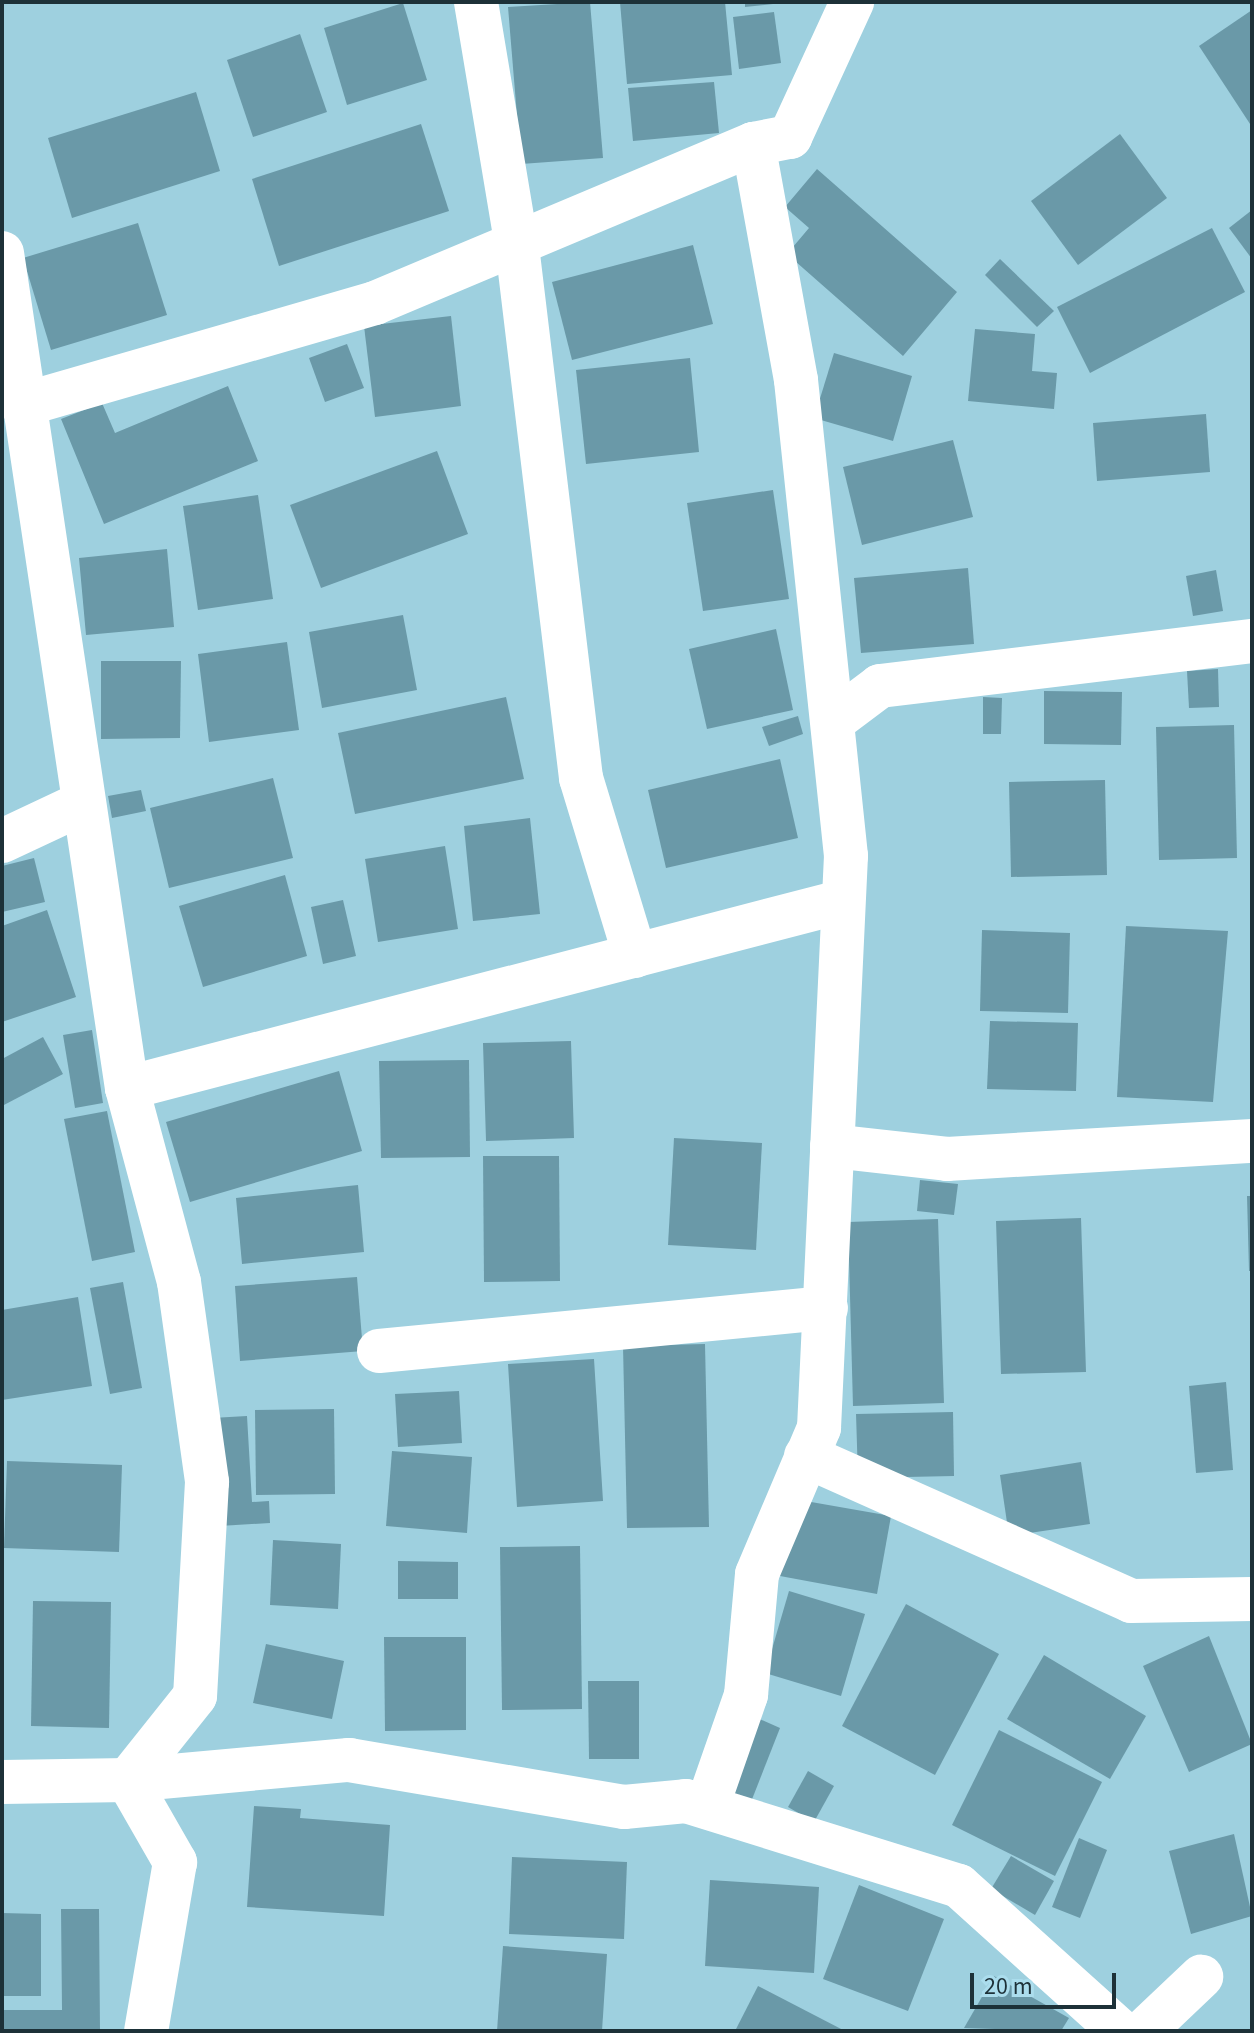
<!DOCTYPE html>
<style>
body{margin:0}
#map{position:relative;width:1254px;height:2033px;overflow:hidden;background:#9ed0df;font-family:"Source Sans 3",sans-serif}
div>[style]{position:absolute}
.building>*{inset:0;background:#6a99a8}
.street>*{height:44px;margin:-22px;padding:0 22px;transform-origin:22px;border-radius:22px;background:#fff}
span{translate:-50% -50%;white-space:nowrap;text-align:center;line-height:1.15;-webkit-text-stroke:8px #abdded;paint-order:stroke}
.frame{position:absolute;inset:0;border:4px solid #1d3138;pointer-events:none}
.scale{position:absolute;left:970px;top:1973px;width:146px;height:36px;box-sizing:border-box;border:4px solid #1d3138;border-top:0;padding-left:10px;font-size:24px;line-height:28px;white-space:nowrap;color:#1d3138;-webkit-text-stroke:6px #abdded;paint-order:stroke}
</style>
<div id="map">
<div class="building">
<i style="clip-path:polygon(590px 2px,603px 158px,521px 164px,508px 7px)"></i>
<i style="clip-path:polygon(620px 2px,725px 2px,732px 75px,627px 84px)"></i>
<i style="clip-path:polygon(745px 2px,773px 2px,773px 4px,745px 7px)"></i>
<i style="clip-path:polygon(403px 3px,427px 80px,347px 105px,324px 28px)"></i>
<i style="clip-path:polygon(1252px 10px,1252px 127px,1199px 46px)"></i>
<i style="clip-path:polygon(774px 12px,781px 63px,739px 69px,733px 17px)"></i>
<i style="clip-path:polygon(300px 34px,327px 112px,253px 137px,227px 60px)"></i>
<i style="clip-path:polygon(714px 82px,719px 133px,633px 141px,628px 88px)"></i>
<i style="clip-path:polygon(196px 92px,220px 171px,72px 218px,48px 138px)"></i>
<i style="clip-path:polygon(421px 124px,449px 211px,279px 266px,252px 179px)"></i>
<i style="clip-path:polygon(1120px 134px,1167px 198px,1078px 265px,1031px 201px)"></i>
<i style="clip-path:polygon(817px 169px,957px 292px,903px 356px,787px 254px,809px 228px,785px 207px)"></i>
<i style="clip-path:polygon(1252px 210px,1252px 259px,1229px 228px)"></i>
<i style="clip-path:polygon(138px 223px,167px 315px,51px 350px,23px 258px)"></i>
<i style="clip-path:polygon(1212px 228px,1245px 292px,1090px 373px,1057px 307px)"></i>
<i style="clip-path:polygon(693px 245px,713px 324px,572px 360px,552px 282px)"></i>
<i style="clip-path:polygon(1000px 259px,1054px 311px,1037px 327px,985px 275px)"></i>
<i style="clip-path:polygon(451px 316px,461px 406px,375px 417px,364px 326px)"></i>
<i style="clip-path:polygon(975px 329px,1035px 334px,1032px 371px,1057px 373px,1054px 409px,968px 401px)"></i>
<i style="clip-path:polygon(347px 344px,364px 388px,325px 402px,309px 358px)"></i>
<i style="clip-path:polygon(834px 353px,912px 376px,893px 441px,814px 418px)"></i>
<i style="clip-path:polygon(690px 358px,699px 452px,586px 464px,576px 370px)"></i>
<i style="clip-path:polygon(228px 386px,258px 461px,104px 524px,61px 419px,102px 403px,115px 433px)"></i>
<i style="clip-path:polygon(1206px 414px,1210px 472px,1097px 481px,1093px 423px)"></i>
<i style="clip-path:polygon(953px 440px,973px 517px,862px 545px,843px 467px)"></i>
<i style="clip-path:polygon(437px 451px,468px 534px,321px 588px,290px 505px)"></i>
<i style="clip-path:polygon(773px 490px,789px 599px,703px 611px,687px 503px)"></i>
<i style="clip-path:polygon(258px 495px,273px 599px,198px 610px,183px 506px)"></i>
<i style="clip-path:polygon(167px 549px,174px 627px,86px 635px,79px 558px)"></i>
<i style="clip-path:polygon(968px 568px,974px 644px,861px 653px,854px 578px)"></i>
<i style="clip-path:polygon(1216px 570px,1223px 611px,1193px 616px,1186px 576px)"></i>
<i style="clip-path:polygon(403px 615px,417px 690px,322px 708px,309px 632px)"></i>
<i style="clip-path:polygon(776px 629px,793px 710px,707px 729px,689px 649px)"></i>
<i style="clip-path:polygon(287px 642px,299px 730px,209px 742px,198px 654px)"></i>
<i style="clip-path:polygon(101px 661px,181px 661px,180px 738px,101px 739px)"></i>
<i style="clip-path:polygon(1218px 669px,1219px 707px,1189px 708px,1187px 671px)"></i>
<i style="clip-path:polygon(1044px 691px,1122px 692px,1121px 745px,1044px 744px)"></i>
<i style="clip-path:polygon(506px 697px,524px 779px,355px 814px,338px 733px)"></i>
<i style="clip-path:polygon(983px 697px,1002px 698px,1001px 734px,983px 734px)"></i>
<i style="clip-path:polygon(798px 716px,803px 734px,769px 746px,762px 727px)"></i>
<i style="clip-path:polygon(1234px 725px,1237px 858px,1159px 860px,1156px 727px)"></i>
<i style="clip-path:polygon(780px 759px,798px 838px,666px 868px,648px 790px)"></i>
<i style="clip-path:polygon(273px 778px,293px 858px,169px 888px,150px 808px)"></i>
<i style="clip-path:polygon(1105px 780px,1107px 875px,1011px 877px,1009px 782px)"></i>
<i style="clip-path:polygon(141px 790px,146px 811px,112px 818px,108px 796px)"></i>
<i style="clip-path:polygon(530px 818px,540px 914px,473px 921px,464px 826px)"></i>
<i style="clip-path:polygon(445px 846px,458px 929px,378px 942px,365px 859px)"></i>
<i style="clip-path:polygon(34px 858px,45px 902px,2px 912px,2px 866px)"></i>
<i style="clip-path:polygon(285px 875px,307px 956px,203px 987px,179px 906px)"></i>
<i style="clip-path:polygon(343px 900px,356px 956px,323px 964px,311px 907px)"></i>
<i style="clip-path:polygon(47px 910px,76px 997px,2px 1022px,2px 926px)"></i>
<i style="clip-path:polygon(1126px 926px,1228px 931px,1213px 1102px,1117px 1097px)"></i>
<i style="clip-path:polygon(982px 930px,1070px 933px,1068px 1013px,980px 1011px)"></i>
<i style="clip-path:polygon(990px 1021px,1078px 1023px,1076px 1091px,987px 1089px)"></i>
<i style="clip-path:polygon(92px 1030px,103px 1103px,75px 1108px,63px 1035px)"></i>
<i style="clip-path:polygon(43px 1037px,63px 1074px,2px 1106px,2px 1059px)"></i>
<i style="clip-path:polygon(571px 1041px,574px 1138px,486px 1141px,483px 1043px)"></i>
<i style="clip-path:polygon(469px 1060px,470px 1157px,381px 1158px,379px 1061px)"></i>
<i style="clip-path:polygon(339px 1071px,362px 1151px,190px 1202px,166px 1122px)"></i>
<i style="clip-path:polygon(107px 1111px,135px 1252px,92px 1261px,64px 1119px)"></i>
<i style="clip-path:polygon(674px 1138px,762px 1143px,756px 1250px,668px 1245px)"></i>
<i style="clip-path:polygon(483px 1156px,559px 1156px,560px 1281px,484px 1282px)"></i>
<i style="clip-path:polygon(920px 1180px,958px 1184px,954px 1215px,917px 1211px)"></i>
<i style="clip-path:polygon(358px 1185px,364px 1252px,242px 1264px,236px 1198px)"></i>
<i style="clip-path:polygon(1247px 1196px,1252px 1196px,1252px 1271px,1249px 1271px)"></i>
<i style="clip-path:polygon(1081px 1218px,1086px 1372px,1001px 1374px,996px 1221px)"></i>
<i style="clip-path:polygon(938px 1219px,944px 1403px,853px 1406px,848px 1222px)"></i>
<i style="clip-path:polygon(357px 1277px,363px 1351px,240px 1361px,235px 1286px)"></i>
<i style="clip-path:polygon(123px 1282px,142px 1388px,110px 1394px,90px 1288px)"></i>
<i style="clip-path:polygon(78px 1297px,92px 1386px,2px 1400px,2px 1310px)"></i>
<i style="clip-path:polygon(705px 1344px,709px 1527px,627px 1528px,623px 1346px)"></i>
<i style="clip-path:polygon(594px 1359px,603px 1501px,517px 1507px,508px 1364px)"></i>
<i style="clip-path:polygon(1226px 1382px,1233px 1470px,1196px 1473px,1189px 1386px)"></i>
<i style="clip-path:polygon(459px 1391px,462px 1443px,398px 1447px,395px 1394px)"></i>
<i style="clip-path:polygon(334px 1409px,335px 1494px,256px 1495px,255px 1410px)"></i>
<i style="clip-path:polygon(953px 1412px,954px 1476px,858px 1478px,856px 1414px)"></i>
<i style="clip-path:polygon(247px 1416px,252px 1502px,269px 1501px,270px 1523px,219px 1526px,212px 1418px)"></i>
<i style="clip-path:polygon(392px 1451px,472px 1457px,467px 1533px,386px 1526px)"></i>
<i style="clip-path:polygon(7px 1461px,122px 1465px,119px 1552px,4px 1548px)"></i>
<i style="clip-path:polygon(1081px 1462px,1090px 1524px,1009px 1536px,1000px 1475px)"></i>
<i style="clip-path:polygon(794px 1499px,891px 1516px,877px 1594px,780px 1576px)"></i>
<i style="clip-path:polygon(273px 1540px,341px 1544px,338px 1609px,270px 1605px)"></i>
<i style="clip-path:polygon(580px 1546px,582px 1709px,502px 1710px,500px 1547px)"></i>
<i style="clip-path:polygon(398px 1561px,458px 1562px,458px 1599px,398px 1599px)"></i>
<i style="clip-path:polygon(789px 1591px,865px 1614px,841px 1696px,765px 1673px)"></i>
<i style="clip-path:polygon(33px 1601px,111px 1602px,109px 1728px,31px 1726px)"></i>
<i style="clip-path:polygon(906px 1604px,999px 1654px,935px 1775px,842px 1726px)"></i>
<i style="clip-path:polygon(1209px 1636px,1252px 1744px,1189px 1772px,1143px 1666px)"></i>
<i style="clip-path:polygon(384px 1637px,466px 1637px,466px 1730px,385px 1731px)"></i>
<i style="clip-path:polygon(266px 1644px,344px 1661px,332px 1719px,253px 1703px)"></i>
<i style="clip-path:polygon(1044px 1655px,1146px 1716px,1110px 1779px,1007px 1719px)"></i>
<i style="clip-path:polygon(588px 1681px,639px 1681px,639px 1759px,589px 1759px)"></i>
<i style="clip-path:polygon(753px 1716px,780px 1728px,749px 1807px,721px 1795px)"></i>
<i style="clip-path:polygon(999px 1730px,1102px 1782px,1055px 1876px,952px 1825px)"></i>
<i style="clip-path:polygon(808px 1771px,834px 1786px,814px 1822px,788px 1807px)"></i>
<i style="clip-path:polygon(254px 1806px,301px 1809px,300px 1818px,390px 1825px,384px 1916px,247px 1907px)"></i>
<i style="clip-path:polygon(1234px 1834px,1252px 1916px,1191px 1934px,1169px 1851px)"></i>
<i style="clip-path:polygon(1079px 1838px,1107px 1850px,1080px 1918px,1052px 1907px)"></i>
<i style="clip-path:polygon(1011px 1856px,1054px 1881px,1035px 1915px,991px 1889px)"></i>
<i style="clip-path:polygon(512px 1857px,627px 1862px,624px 1939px,509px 1934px)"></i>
<i style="clip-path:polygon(710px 1880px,819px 1887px,814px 1973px,705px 1966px)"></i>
<i style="clip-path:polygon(859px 1885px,944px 1919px,908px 2011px,823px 1979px)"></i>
<i style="clip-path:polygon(61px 1909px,99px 1909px,100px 2031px,2px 2031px,2px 2010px,62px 2010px)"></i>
<i style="clip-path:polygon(2px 1913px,41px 1914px,41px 1996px,2px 1996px)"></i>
<i style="clip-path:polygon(503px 1946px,607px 1954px,602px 2031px,497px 2031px)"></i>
<i style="clip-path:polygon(994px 1976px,1069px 2018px,1061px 2031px,964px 2028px)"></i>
<i style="clip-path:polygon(758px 1986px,845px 2031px,735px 2031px)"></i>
</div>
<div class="street">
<i style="left:476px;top:2px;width:247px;rotate:80.5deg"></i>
<i style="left:517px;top:246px;width:536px;rotate:83.14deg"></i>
<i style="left:581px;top:778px;width:186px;rotate:73.1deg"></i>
<i style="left:2px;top:253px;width:844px;rotate:81.49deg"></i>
<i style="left:127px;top:1088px;width:201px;rotate:75deg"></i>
<i style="left:179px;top:1282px;width:202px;rotate:82deg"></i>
<i style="left:207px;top:1482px;width:214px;rotate:93.2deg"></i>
<i style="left:195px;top:1696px;width:107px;rotate:128.6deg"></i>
<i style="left:128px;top:1780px;width:95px;rotate:60.2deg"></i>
<i style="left:175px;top:1862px;width:171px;rotate:99.7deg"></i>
<i style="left:22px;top:405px;width:367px;rotate:-16.1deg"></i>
<i style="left:375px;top:303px;width:410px;rotate:-22.8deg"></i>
<i style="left:753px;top:144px;width:38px;rotate:-11deg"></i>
<i style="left:790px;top:137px;width:149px;rotate:-65.3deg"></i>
<i style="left:836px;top:719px;width:55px;rotate:-36.9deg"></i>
<i style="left:880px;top:686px;width:375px;rotate:-6.9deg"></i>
<i style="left:2px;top:841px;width:89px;rotate:-25.1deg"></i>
<i style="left:127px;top:1088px;width:737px;rotate:-14.62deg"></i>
<i style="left:832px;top:1146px;width:116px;rotate:6.4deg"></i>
<i style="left:947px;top:1159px;width:306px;rotate:-3.4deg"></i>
<i style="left:379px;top:1351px;width:449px;rotate:-5.5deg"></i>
<i style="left:806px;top:1456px;width:356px;rotate:24deg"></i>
<i style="left:1131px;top:1601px;width:121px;rotate:-0.9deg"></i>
<i style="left:2px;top:1782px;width:126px;rotate:-0.9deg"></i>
<i style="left:128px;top:1780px;width:222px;rotate:-5.2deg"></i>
<i style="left:349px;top:1760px;width:279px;rotate:9.7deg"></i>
<i style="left:624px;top:1807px;width:62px;rotate:-5.5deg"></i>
<i style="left:686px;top:1801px;width:286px;rotate:17.3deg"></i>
<i style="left:959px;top:1886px;width:217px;rotate:42deg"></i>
<i style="left:707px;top:1807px;width:119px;rotate:-70.8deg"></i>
<i style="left:746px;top:1695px;width:121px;rotate:-84.8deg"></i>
<i style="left:757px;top:1574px;width:159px;rotate:-67deg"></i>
<i style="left:819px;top:1428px;width:573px;rotate:-87.3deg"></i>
<i style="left:846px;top:856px;width:479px;rotate:-96deg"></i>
<i style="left:796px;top:380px;width:240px;rotate:-100.3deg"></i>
<i style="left:1144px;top:2031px;width:79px;rotate:-43.5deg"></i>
</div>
<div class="frame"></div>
<div class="scale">20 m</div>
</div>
